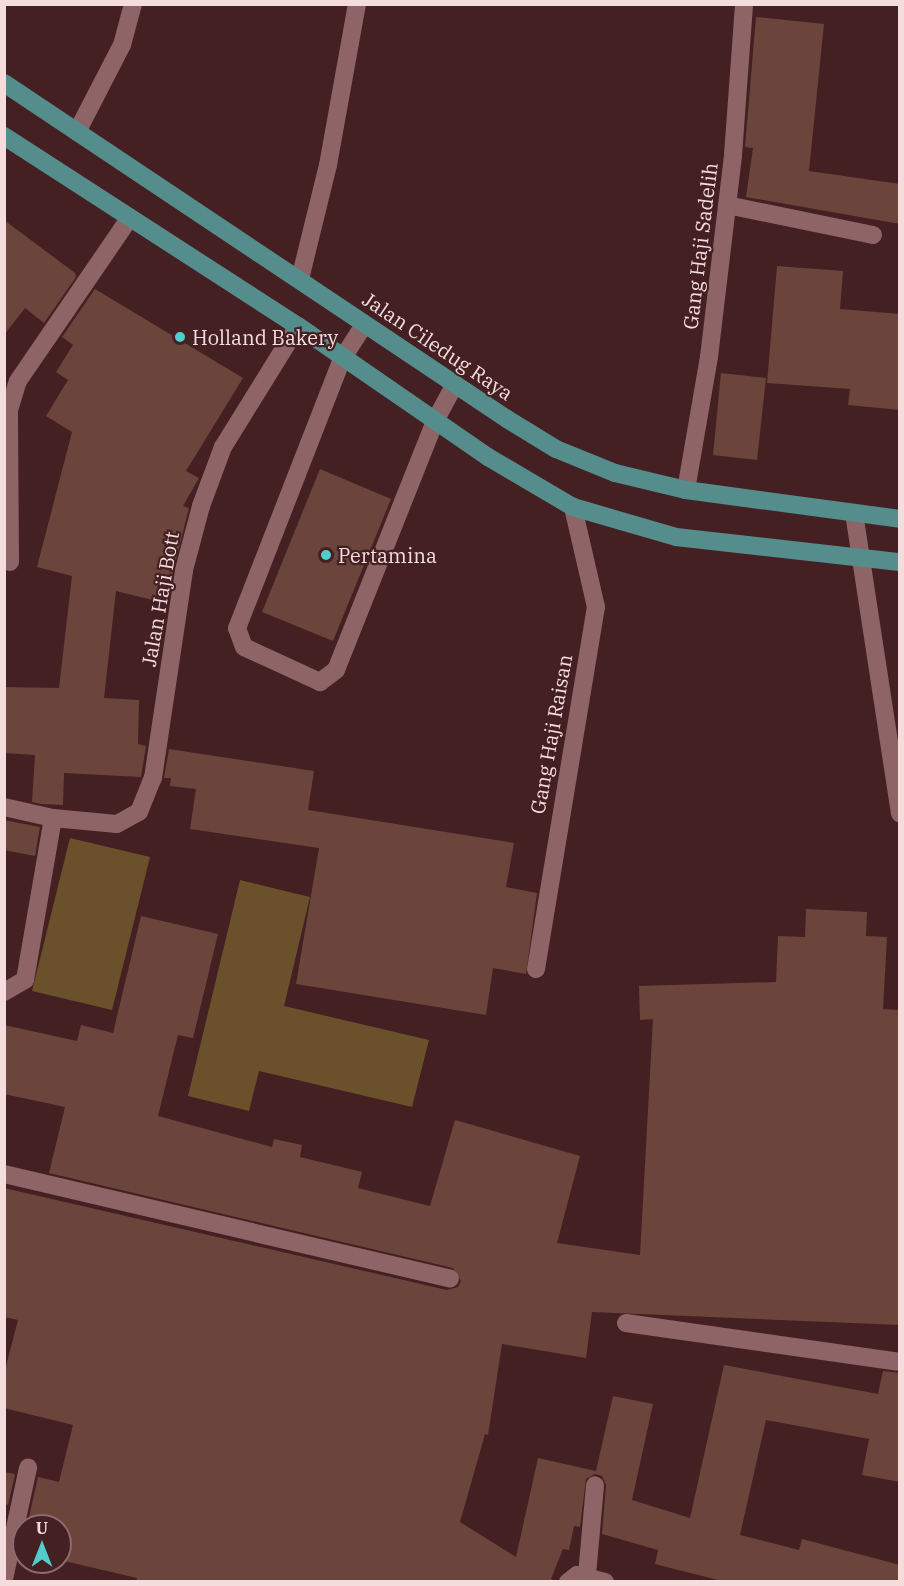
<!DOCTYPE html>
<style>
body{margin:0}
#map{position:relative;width:904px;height:1586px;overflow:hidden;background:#442023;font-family:"IBM Plex Serif",serif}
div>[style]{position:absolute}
.green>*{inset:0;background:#6a502b}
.building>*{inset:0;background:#6b453b}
.lane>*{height:18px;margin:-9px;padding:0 9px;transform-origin:9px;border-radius:9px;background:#8e6466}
.street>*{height:18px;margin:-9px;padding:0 9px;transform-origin:9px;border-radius:9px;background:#8e6466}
.primary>*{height:18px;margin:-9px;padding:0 9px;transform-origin:9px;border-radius:9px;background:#558c8c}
.dots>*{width:16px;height:16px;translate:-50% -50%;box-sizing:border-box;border:3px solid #442023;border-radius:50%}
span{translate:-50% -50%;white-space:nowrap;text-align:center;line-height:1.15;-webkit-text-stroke:4.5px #442023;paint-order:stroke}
.street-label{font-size:20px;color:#f5dcdd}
.poi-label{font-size:20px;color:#f5dcdd}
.left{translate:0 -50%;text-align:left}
.frame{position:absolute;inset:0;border:6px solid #f5dcdd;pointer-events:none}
.north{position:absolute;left:12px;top:1514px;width:60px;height:60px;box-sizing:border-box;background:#442023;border:2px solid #8b6b6d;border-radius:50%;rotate:0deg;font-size:16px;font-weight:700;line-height:24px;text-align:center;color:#f5dcdd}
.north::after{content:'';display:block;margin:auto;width:21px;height:27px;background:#52cdcd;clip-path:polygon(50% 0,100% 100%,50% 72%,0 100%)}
</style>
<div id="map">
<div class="green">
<i style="clip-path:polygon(70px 838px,150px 857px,112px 1010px,32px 991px)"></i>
<i style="clip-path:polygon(240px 880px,310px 897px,284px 1006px,429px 1040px,412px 1107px,259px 1071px,249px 1111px,188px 1096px)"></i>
</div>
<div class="building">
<i style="clip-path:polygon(756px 17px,824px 24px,809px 171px,900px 184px,900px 224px,746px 197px,753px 148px,745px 147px)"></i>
<i style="clip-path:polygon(4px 220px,75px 273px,76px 277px,44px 323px,25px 308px,4px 335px)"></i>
<i style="clip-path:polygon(777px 266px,843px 271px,840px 309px,900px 314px,900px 410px,848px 405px,850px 389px,767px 383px)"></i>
<i style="clip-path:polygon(95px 289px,243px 378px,186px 471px,199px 478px,183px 506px,189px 508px,165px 603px,116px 591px,104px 698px,139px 700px,138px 744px,146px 746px,141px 777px,64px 773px,63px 805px,41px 804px,32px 802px,35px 755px,4px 753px,4px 687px,59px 688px,72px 576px,37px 567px,72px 432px,46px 416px,68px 380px,56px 372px,73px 345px,62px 337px)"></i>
<i style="clip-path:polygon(721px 373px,766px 378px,757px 460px,713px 455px)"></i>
<i style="clip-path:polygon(320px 469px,391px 499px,333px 641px,262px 612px)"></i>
<i style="clip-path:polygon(169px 749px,314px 771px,308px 810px,514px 843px,506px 887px,537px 893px,526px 974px,493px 968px,486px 1015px,296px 984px,319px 848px,190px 829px,196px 789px,170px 786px,171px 778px,164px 778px)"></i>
<i style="clip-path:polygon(4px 820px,40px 827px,35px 856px,4px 850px)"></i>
<i style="clip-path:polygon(806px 909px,867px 912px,866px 936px,887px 937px,883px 1009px,900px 1010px,900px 1325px,592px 1312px,586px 1358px,502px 1344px,488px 1435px,485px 1434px,460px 1522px,516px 1557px,538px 1458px,596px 1471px,613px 1396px,653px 1404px,632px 1500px,690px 1518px,724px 1365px,878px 1394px,883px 1371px,900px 1373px,900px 1482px,862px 1475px,869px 1439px,766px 1420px,740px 1535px,799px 1550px,802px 1539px,900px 1565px,900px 1581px,722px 1581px,655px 1564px,658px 1550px,602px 1534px,606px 1485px,602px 1476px,595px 1474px,586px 1479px,580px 1527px,574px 1526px,569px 1550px,563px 1549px,551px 1579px,556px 1581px,136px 1581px,137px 1578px,60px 1560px,60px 1526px,27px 1526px,38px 1477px,59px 1482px,73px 1425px,4px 1408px,4px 1374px,18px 1320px,4px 1317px,4px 1188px,447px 1290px,458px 1287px,461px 1281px,453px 1268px,49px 1173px,65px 1107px,4px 1094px,4px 1025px,77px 1041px,81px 1025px,113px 1033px,141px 916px,218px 934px,193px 1038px,178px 1035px,158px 1116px,272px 1147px,274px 1139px,302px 1145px,300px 1157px,362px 1172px,358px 1188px,430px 1206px,455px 1120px,580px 1156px,557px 1243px,640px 1255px,653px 1019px,640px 1020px,639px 986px,776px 982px,778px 936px,805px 937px)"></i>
<i style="clip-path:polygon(4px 1472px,15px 1474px,8px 1505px,4px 1504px)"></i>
</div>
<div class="lane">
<i style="left:727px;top:205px;width:149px;rotate:11.6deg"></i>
<i style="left:300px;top:279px;width:117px;rotate:-76.2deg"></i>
<i style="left:328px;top:165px;width:164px;rotate:-79.8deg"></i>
<i style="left:364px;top:325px;width:40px;rotate:122.9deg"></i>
<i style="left:342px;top:359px;width:289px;rotate:111.3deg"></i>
<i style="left:237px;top:628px;width:20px;rotate:70deg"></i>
<i style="left:244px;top:647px;width:84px;rotate:24.7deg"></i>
<i style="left:320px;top:682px;width:20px;rotate:-37deg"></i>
<i style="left:336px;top:670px;width:268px;rotate:-68.3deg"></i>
<i style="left:435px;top:421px;width:42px;rotate:-61.6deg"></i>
<i style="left:10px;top:562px;width:152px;rotate:-90.4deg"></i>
<i style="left:9px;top:410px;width:30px;rotate:-73deg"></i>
<i style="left:18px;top:381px;width:196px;rotate:-55.6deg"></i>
</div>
<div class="street">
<i style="left:77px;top:132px;width:98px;rotate:-62.7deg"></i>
<i style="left:122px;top:45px;width:42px;rotate:-75deg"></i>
<i style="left:686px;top:490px;width:135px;rotate:-80.2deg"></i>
<i style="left:709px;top:357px;width:203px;rotate:-83.2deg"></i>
<i style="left:733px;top:155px;width:151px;rotate:-85.8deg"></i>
<i style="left:854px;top:513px;width:304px;rotate:81.3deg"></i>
<i style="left:4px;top:807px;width:50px;rotate:12.7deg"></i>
<i style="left:53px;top:818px;width:64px;rotate:5.4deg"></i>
<i style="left:117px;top:824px;width:25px;rotate:-29deg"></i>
<i style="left:139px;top:812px;width:37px;rotate:-68deg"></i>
<i style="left:153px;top:778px;width:210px;rotate:-81.5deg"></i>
<i style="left:184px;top:570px;width:66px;rotate:-75.1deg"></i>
<i style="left:201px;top:506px;width:63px;rotate:-69.6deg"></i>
<i style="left:223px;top:447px;width:142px;rotate:-58.2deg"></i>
<i style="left:536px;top:969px;width:367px;rotate:-80.6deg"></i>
<i style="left:596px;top:607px;width:103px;rotate:-103deg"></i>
<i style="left:4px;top:992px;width:24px;rotate:-30deg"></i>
<i style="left:25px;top:980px;width:164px;rotate:-80.2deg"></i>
<i style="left:4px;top:1174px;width:458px;rotate:13.2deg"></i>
<i style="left:626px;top:1323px;width:277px;rotate:8.1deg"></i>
<i style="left:587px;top:1575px;width:90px;rotate:-84.9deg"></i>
<i style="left:4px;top:1579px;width:114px;rotate:-77.8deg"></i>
<i style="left:568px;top:1582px;width:11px;rotate:-38deg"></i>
<i style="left:577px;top:1575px;width:29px;rotate:14deg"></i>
</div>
<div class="primary">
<i style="left:4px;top:83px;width:605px;rotate:33.74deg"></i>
<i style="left:507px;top:419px;width:57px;rotate:31.5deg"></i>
<i style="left:556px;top:449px;width:64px;rotate:22.1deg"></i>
<i style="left:615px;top:473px;width:73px;rotate:13.5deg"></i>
<i style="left:686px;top:490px;width:216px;rotate:7.7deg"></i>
<i style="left:4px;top:136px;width:350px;rotate:32.9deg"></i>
<i style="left:298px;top:326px;width:231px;rotate:34.6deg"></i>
<i style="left:488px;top:457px;width:99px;rotate:30.5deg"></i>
<i style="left:573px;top:507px;width:107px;rotate:16.2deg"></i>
<i style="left:676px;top:537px;width:225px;rotate:6.4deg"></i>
</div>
<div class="dots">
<i style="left:180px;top:337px;background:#52cdcd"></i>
<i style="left:326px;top:555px;background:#52cdcd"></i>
</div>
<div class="street-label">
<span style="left:700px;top:246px;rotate:-83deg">Gang Haji Sadelih</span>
<span style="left:438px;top:346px;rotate:34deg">Jalan Ciledug Raya</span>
<span style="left:160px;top:599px;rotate:-80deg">Jalan Haji Bott</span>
<span style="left:551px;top:734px;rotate:-80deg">Gang Haji Raisan</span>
</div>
<div class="poi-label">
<span class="left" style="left:192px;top:337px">Holland Bakery</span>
<span class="left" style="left:338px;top:555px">Pertamina</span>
</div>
<div class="frame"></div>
<div class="north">U</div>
</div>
